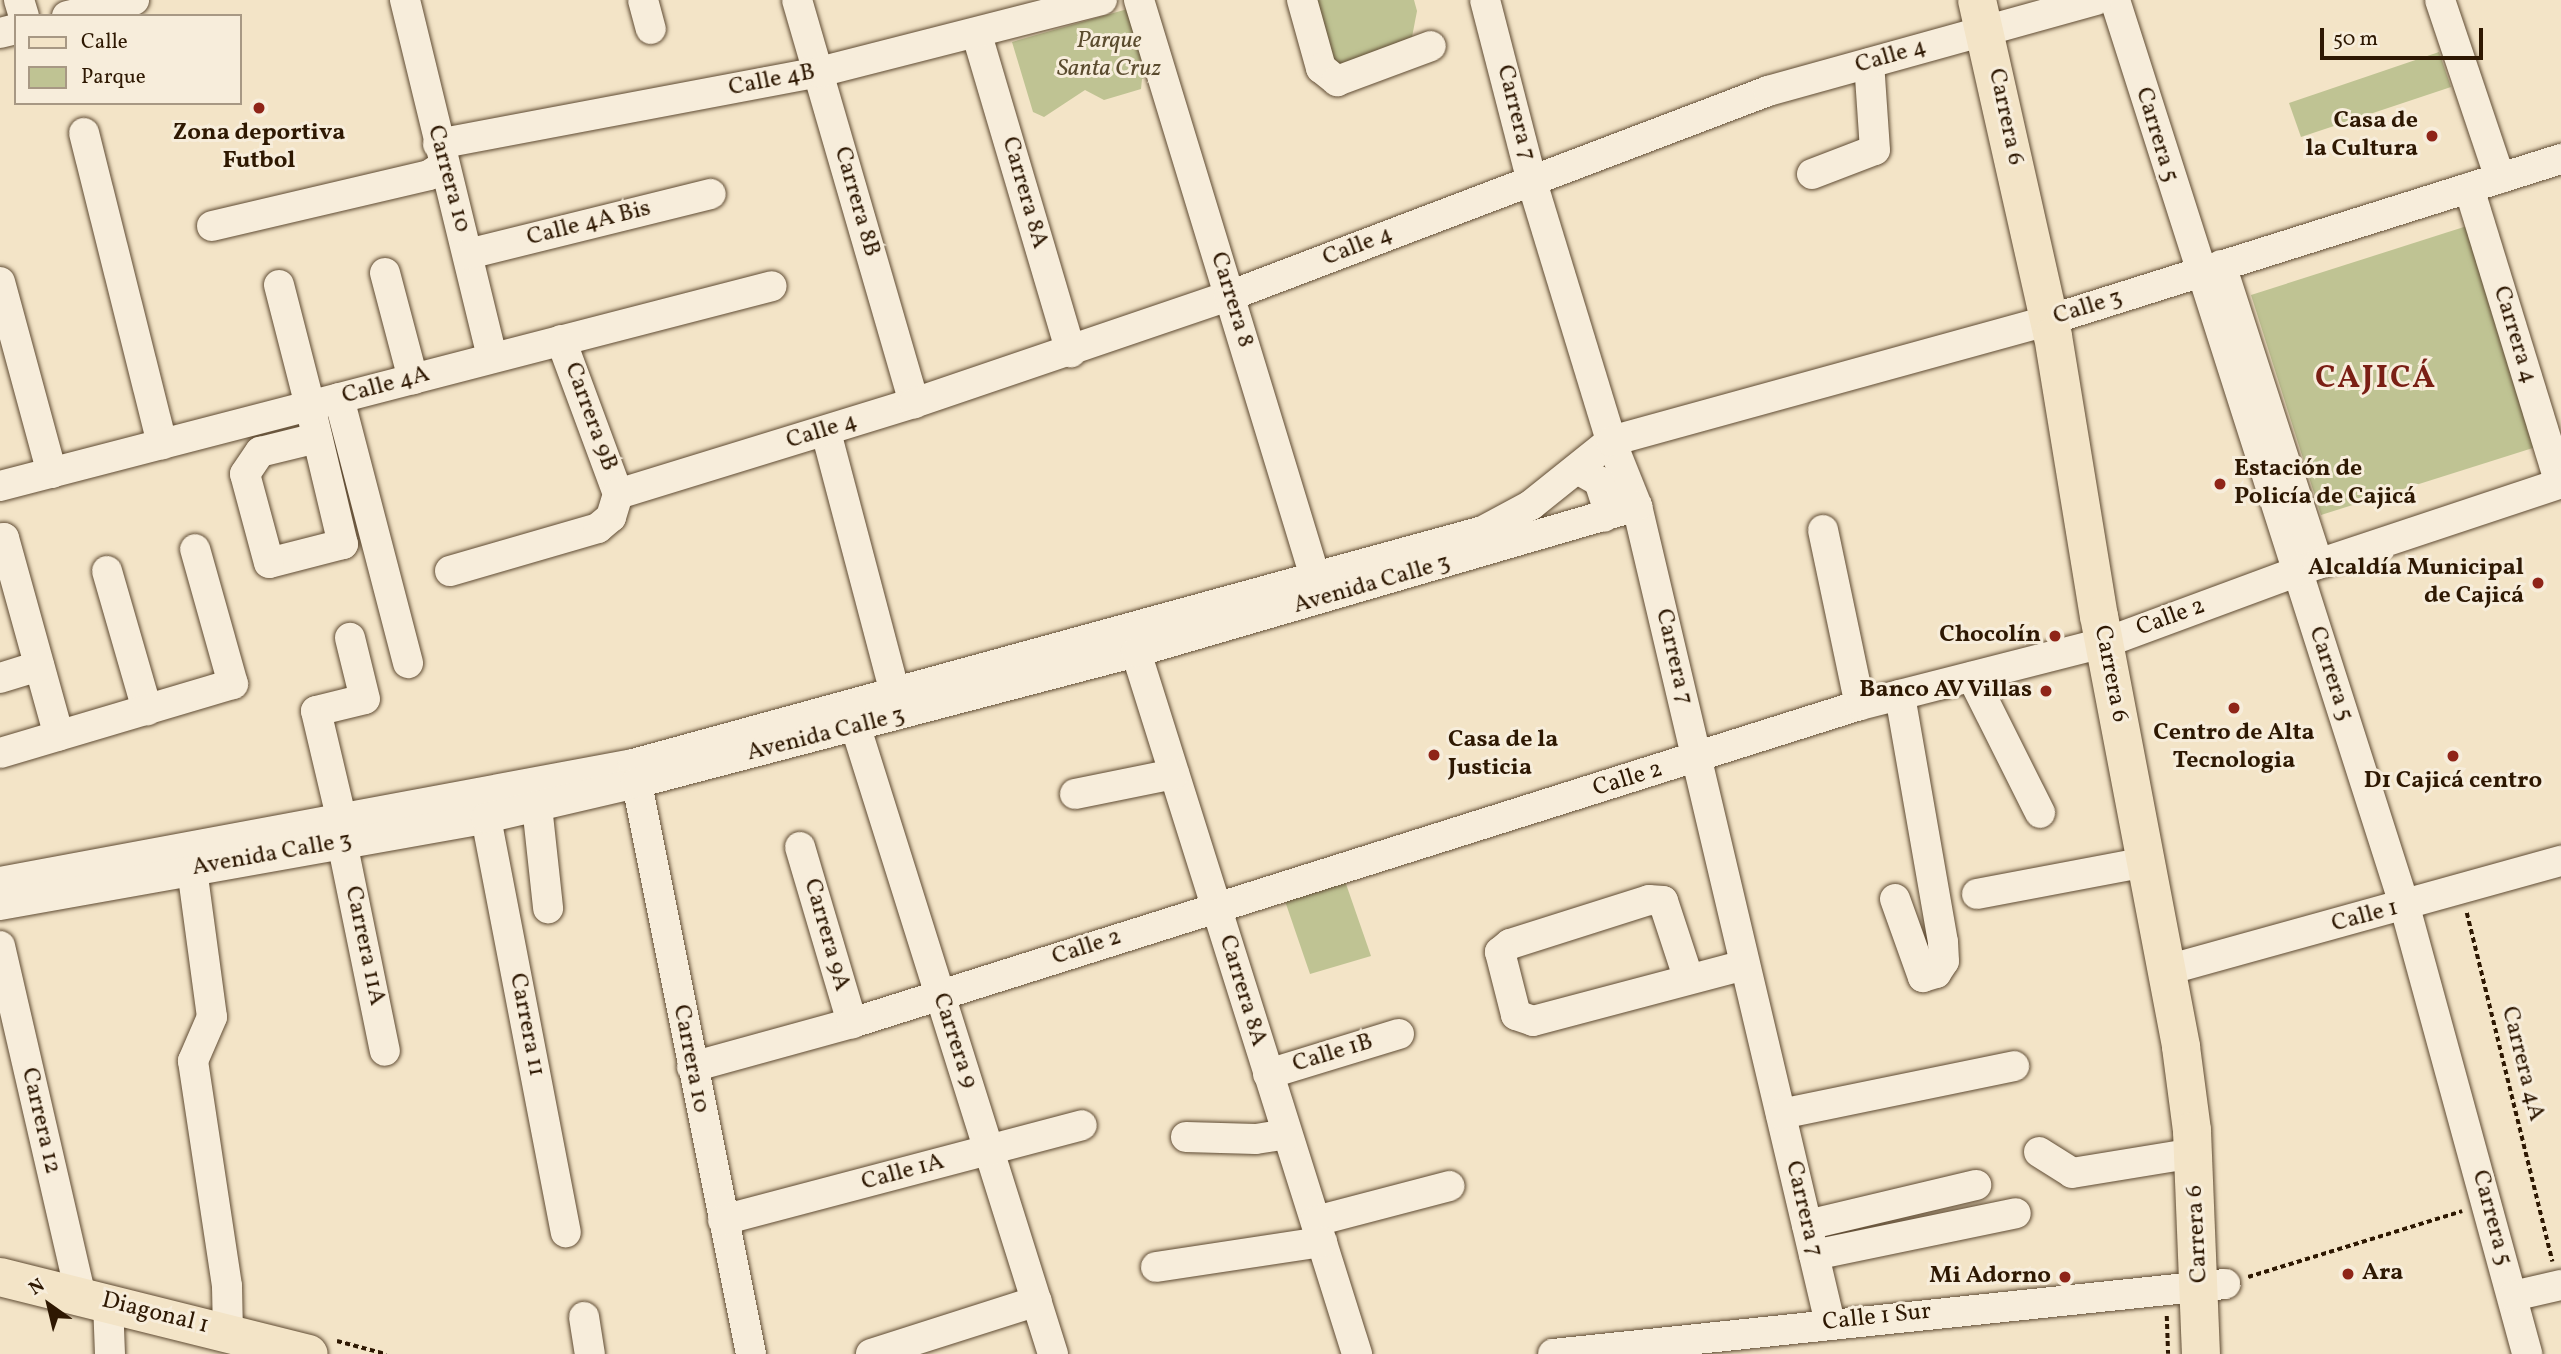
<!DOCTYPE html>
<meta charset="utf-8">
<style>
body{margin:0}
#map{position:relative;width:2561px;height:1354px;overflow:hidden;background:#f3e4c7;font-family:Vollkorn,serif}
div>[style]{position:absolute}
.green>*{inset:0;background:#bfc393}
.path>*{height:3.5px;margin-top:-1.75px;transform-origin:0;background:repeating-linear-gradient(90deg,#2e1802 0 5px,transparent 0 8.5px)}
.roads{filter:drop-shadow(0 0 2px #5f4b33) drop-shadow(0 0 2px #5f4b33)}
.minor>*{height:30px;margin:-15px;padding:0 15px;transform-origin:15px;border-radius:15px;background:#f7eddb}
.major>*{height:38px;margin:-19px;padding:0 19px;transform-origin:19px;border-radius:19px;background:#f3e4c7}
.dots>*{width:19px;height:19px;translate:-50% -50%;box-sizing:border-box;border:4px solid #f7eddb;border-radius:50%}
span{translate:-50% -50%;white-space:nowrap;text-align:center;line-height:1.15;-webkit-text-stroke:6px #f7eddb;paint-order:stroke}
.park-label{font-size:24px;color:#5a4b2e;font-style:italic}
.street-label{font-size:24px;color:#2e1802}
.poi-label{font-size:24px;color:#2e1802;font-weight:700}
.right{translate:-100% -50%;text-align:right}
.left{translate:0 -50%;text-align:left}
.district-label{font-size:32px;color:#7a1f14;font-weight:700;letter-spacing:2px}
.legend{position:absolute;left:14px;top:14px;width:228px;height:91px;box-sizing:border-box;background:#f7eddb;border:2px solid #a79884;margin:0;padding:9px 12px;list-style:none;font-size:21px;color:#2e1802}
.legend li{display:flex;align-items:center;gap:14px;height:35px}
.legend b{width:35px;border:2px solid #a79884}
.north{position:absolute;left:14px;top:1270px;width:70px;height:70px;-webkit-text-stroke:5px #f7eddb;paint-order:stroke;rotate:326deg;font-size:19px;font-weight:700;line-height:28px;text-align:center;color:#2e1802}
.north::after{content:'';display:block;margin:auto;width:24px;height:32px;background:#2e1802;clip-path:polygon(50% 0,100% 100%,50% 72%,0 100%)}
.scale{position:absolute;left:2320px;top:28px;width:163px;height:32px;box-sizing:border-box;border:4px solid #2e1802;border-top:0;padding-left:9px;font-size:21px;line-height:24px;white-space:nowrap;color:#2e1802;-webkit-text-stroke:5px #f7eddb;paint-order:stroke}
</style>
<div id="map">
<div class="green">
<i style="clip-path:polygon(1315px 0,1414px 0,1417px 11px,1412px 37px,1335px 67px)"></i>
<i style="clip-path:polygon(1138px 6px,1161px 72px,1142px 79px,1141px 89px,1104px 100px,1085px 90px,1044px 117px,1033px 112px,1012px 42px)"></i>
<i style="clip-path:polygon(2439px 52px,2451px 87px,2301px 137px,2289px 103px)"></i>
<i style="clip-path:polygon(2467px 226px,2536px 447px,2321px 515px,2251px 295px)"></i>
<i style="clip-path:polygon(1345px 881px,1371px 956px,1310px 974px,1285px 901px)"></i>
</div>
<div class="path">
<i style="left:2467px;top:913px;width:359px;rotate:76.2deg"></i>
<i style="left:2248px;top:1277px;width:224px;rotate:-17.1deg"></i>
<i style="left:2167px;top:1316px;width:38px;rotate:88deg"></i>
<i style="left:337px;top:1341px;width:51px;rotate:14.9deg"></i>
</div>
<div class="roads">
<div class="minor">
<i style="left:19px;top:0;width:17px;rotate:73deg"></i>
<i style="left:405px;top:0;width:368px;rotate:76.3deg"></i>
<i style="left:643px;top:0;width:30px;rotate:75deg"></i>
<i style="left:797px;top:0;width:420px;rotate:73.8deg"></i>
<i style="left:1139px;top:0;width:620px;rotate:73.03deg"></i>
<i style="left:1302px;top:0;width:71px;rotate:74.4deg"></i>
<i style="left:1321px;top:68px;width:21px;rotate:39deg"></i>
<i style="left:1337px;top:81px;width:100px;rotate:-20.4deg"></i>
<i style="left:1485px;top:0;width:188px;rotate:75.5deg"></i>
<i style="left:1532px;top:182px;width:271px;rotate:73deg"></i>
<i style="left:1611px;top:441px;width:70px;rotate:68.2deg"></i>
<i style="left:1637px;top:506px;width:839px;rotate:76.71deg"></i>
<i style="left:2115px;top:0;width:952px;rotate:72.27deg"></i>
<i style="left:2405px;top:907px;width:463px;rotate:74.7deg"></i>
<i style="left:2440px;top:0;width:188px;rotate:71.4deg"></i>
<i style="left:67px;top:16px;width:69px;rotate:-13.4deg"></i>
<i style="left:0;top:33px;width:16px;rotate:-14deg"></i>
<i style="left:977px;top:35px;width:331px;rotate:73.5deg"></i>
<i style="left:84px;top:133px;width:321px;rotate:75.9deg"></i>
<i style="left:438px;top:144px;width:388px;rotate:-10.7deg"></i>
<i style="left:819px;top:72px;width:292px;rotate:-14.3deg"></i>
<i style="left:1812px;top:174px;width:67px;rotate:-20.9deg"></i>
<i style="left:1875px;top:150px;width:87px;rotate:-93.9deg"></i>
<i style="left:2469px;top:188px;width:309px;rotate:72.9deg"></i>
<i style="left:212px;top:226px;width:223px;rotate:-13.2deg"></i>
<i style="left:429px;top:175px;width:17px;rotate:-33deg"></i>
<i style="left:468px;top:254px;width:250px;rotate:-13.9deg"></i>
<i style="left:2221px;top:265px;width:314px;rotate:72deg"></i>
<i style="left:385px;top:273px;width:110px;rotate:75.2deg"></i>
<i style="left:0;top:282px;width:198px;rotate:74.8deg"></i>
<i style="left:279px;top:285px;width:125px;rotate:75.6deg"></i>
<i style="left:310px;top:406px;width:142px;rotate:76.6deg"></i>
<i style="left:343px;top:544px;width:76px;rotate:165.6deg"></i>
<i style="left:269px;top:563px;width:92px;rotate:-105.1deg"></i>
<i style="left:245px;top:474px;width:27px;rotate:-56deg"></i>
<i style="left:260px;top:452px;width:59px;rotate:-13.8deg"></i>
<i style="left:561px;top:340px;width:164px;rotate:69.7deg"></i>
<i style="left:339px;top:398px;width:274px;rotate:75.4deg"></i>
<i style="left:826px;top:432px;width:271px;rotate:75.2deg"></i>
<i style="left:1577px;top:469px;width:25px;rotate:29deg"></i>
<i style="left:1599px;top:481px;width:25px;rotate:72deg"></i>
<i style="left:1607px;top:505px;width:12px;rotate:104deg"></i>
<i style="left:0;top:486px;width:797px;rotate:-14.52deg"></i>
<i style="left:618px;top:494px;width:310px;rotate:-17.1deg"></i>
<i style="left:914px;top:403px;width:333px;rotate:-18.8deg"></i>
<i style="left:1229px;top:296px;width:577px;rotate:-20.82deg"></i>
<i style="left:1768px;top:91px;width:341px;rotate:-15.5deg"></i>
<i style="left:1823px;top:530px;width:179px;rotate:78.1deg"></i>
<i style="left:0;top:539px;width:4px;rotate:-14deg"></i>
<i style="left:4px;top:538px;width:205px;rotate:74.5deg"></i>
<i style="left:107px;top:571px;width:145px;rotate:73.9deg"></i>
<i style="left:450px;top:571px;width:154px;rotate:-16.2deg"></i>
<i style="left:598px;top:528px;width:17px;rotate:-40deg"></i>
<i style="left:611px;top:517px;width:24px;rotate:-73deg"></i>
<i style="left:1130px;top:633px;width:756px;rotate:72.52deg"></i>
<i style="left:1972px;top:677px;width:152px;rotate:63.4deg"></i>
<i style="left:0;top:678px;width:41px;rotate:-17.1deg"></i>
<i style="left:856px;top:728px;width:656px;rotate:72.53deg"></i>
<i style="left:0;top:753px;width:243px;rotate:-16.5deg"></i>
<i style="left:233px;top:684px;width:140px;rotate:-105.7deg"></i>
<i style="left:633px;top:764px;width:602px;rotate:78.69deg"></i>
<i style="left:1075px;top:794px;width:101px;rotate:-11.4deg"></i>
<i style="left:537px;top:806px;width:103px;rotate:83.8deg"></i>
<i style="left:486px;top:818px;width:422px;rotate:79.1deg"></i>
<i style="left:342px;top:821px;width:113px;rotate:-103.3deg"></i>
<i style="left:316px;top:711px;width:50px;rotate:-13.8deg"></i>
<i style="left:365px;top:699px;width:63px;rotate:-103.8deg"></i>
<i style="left:342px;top:842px;width:213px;rotate:78.4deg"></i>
<i style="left:800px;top:847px;width:184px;rotate:73.5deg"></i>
<i style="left:192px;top:869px;width:149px;rotate:82.3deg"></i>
<i style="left:212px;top:1017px;width:48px;rotate:113.4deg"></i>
<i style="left:193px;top:1061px;width:228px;rotate:81.4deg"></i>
<i style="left:227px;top:1286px;width:47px;rotate:88.8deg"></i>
<i style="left:0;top:882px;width:644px;rotate:-10.56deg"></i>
<i style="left:633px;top:764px;width:881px;rotate:-15.33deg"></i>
<i style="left:1483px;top:531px;width:55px;rotate:-28.4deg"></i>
<i style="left:1531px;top:505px;width:102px;rotate:-38.7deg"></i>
<i style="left:1611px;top:441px;width:454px;rotate:-15.4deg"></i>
<i style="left:2049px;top:320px;width:537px;rotate:-17.46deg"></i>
<i style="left:1977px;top:894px;width:172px;rotate:-10.7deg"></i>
<i style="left:1895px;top:899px;width:83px;rotate:70.3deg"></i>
<i style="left:1923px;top:977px;width:14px;rotate:-17deg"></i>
<i style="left:1936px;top:973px;width:14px;rotate:-56deg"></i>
<i style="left:1944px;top:961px;width:19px;rotate:-93deg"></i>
<i style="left:1943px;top:942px;width:251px;rotate:-99.9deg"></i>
<i style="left:0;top:905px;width:494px;rotate:-10.1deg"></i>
<i style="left:486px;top:818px;width:154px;rotate:-13.1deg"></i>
<i style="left:636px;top:783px;width:517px;rotate:-14.68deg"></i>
<i style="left:1136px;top:652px;width:522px;rotate:-16.25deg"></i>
<i style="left:0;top:946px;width:359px;rotate:77deg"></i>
<i style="left:2167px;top:970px;width:409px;rotate:-15.5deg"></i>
<i style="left:1688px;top:977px;width:80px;rotate:-108.2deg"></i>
<i style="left:1663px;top:901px;width:14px;rotate:-176deg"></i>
<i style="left:1649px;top:900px;width:146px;rotate:162.4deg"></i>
<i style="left:1510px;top:944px;width:13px;rotate:141deg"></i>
<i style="left:1500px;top:952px;width:65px;rotate:75.7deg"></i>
<i style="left:1516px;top:1015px;width:18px;rotate:19deg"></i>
<i style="left:1533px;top:1021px;width:219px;rotate:-14.8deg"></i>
<i style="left:692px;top:1067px;width:166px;rotate:-15.4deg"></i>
<i style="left:852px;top:1023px;width:1057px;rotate:-17.51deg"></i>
<i style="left:1860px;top:705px;width:252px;rotate:-14.3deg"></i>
<i style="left:2104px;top:643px;width:228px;rotate:-20.3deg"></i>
<i style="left:2318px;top:564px;width:256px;rotate:-18.4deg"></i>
<i style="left:1268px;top:1074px;width:137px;rotate:-17deg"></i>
<i style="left:1781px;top:1114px;width:238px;rotate:-11.6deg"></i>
<i style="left:1186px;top:1137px;width:70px;rotate:1.6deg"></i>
<i style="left:1256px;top:1139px;width:31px;rotate:-9deg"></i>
<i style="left:2039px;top:1152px;width:39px;rotate:32deg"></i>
<i style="left:2072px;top:1173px;width:124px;rotate:-9.3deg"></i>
<i style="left:723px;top:1220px;width:371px;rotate:-14.8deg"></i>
<i style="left:1316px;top:1221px;width:138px;rotate:-14.7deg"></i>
<i style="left:1807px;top:1225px;width:174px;rotate:-13.3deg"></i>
<i style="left:1814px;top:1255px;width:206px;rotate:-11.7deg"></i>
<i style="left:1156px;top:1267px;width:168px;rotate:-8.6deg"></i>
<i style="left:2513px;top:1296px;width:49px;rotate:-12.9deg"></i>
<i style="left:108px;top:1302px;width:52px;rotate:87.8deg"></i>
<i style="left:584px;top:1317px;width:37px;rotate:81deg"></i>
<i style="left:871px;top:1354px;width:174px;rotate:-17.7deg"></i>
<i style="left:1553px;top:1354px;width:676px;rotate:-5.95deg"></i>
</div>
<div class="major">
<i style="left:1977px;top:0;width:344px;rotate:77.3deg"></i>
<i style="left:2053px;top:336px;width:284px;rotate:80.7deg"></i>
<i style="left:2099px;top:616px;width:439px;rotate:79.2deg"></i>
<i style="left:2181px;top:1047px;width:85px;rotate:82.5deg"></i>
<i style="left:2192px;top:1131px;width:223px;rotate:87.7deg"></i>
<i style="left:0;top:1277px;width:318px;rotate:14deg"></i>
</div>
</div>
<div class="dots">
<i style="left:259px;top:108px;background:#8f2418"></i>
<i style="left:2432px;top:136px;background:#8f2418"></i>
<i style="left:2220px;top:484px;background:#8f2418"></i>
<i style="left:2538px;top:583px;background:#8f2418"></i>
<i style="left:2055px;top:636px;background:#8f2418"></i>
<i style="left:2046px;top:691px;background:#8f2418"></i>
<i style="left:2234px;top:708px;background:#8f2418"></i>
<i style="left:1434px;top:755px;background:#8f2418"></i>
<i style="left:2453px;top:756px;background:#8f2418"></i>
<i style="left:2348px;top:1274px;background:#8f2418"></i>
<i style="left:2065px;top:1277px;background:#8f2418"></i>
</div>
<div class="park-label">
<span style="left:1109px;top:56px">Parque<br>Santa Cruz</span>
</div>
<div class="street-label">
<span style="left:1891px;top:57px;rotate:-16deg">Calle 4</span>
<span style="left:772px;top:81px;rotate:-11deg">Calle 4B</span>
<span style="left:1515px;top:113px;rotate:76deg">Carrera 7</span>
<span style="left:2005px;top:117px;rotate:78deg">Carrera 6</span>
<span style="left:2156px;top:135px;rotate:73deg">Carrera 5</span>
<span style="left:448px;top:179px;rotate:75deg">Carrera 10</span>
<span style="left:1024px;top:193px;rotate:74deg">Carrera 8A</span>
<span style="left:856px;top:202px;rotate:74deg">Carrera 8B</span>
<span style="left:589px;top:224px;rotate:-14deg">Calle 4A Bis</span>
<span style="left:1358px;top:247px;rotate:-21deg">Calle 4</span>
<span style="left:1231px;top:300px;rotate:73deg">Carrera 8</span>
<span style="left:2088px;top:308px;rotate:-17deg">Calle 3</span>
<span style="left:2514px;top:335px;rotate:73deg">Carrera 4</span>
<span style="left:386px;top:386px;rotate:-15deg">Calle 4A</span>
<span style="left:590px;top:417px;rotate:70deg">Carrera 9B</span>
<span style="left:822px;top:432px;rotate:-17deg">Calle 4</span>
<span style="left:1372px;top:585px;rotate:-16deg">Avenida Calle 3</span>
<span style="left:2171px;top:618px;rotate:-20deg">Calle 2</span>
<span style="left:1673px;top:657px;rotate:77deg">Carrera 7</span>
<span style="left:2110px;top:674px;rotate:79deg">Carrera 6</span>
<span style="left:2330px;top:674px;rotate:72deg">Carrera 5</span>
<span style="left:826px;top:735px;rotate:-14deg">Avenida Calle 3</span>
<span style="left:1628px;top:780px;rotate:-17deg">Calle 2</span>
<span style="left:272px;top:855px;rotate:-10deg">Avenida Calle 3</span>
<span style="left:2365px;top:917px;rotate:-15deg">Calle 1</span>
<span style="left:826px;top:935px;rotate:74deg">Carrera 9A</span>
<span style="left:364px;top:946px;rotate:78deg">Carrera 11A</span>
<span style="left:1087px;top:948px;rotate:-18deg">Calle 2</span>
<span style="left:1242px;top:991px;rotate:73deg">Carrera 8A</span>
<span style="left:526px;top:1025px;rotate:79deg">Carrera 11</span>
<span style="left:954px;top:1041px;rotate:72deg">Carrera 9</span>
<span style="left:1333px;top:1054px;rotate:-17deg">Calle 1B</span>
<span style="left:690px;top:1059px;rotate:79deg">Carrera 10</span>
<span style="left:2522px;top:1064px;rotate:76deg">Carrera 4A</span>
<span style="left:40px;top:1121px;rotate:77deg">Carrera 12</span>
<span style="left:903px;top:1173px;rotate:-15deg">Calle 1A</span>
<span style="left:1803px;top:1209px;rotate:77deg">Carrera 7</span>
<span style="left:2491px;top:1218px;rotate:75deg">Carrera 5</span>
<span style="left:2198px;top:1234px;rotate:-93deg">Carrera 6</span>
<span style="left:155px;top:1314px;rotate:14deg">Diagonal 1</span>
<span style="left:1877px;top:1318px;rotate:-6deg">Calle 1 Sur</span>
</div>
<div class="poi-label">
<span class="right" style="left:2418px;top:136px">Casa de<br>la Cultura</span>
<span style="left:259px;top:148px">Zona deportiva<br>Futbol</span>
<span class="left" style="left:2234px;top:484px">Estación de<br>Policía de Cajicá</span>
<span class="right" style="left:2524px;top:583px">Alcaldía Municipal<br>de Cajicá</span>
<span class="right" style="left:2041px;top:636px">Chocolín</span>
<span class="right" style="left:2032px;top:691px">Banco AV Villas</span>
<span style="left:2234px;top:748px">Centro de Alta<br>Tecnologia</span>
<span class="left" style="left:1448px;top:755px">Casa de la<br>Justicia</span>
<span style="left:2453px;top:782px">D1 Cajicá centro</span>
<span class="left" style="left:2362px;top:1274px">Ara</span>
<span class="right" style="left:2051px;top:1277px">Mi Adorno</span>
</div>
<div class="district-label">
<span style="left:2376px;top:379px">CAJICÁ</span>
</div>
<ul class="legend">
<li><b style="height:9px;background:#f3e4c7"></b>Calle</li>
<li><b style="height:19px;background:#bfc393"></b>Parque</li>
</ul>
<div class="north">N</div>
<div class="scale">50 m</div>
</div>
